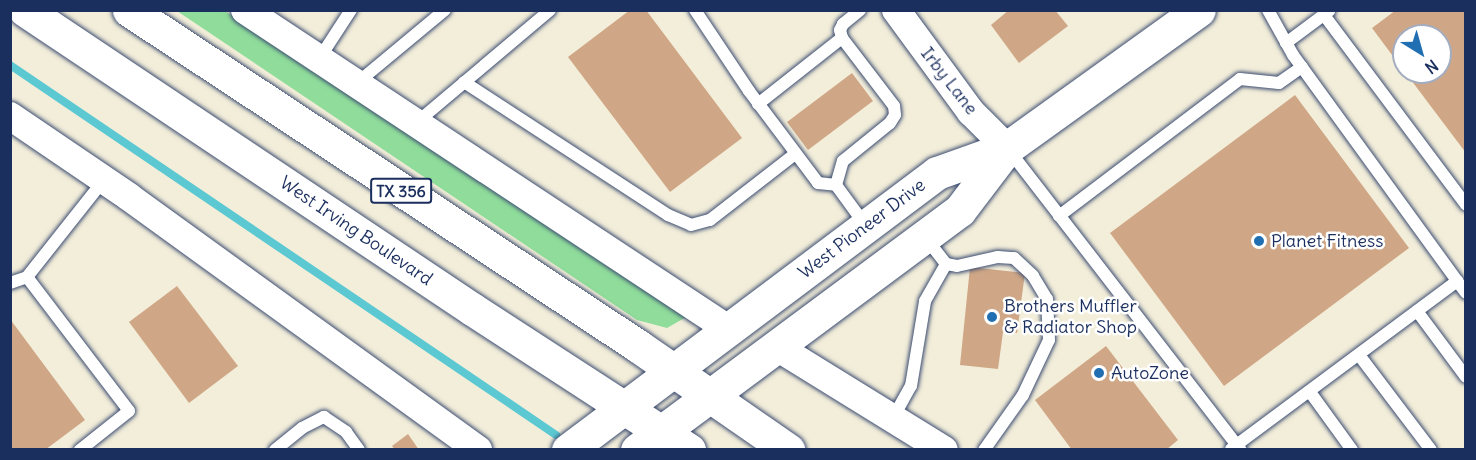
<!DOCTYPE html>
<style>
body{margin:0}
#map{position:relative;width:1476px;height:460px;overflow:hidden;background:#f3eeda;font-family:Delius,sans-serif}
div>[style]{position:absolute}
.green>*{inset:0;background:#90dd9b}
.stream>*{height:8px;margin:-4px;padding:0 4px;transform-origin:4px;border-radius:4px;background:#5bc8d2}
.building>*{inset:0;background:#cfa786}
.roads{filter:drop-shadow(0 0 2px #3b4c71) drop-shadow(0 0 2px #3b4c71)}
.service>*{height:12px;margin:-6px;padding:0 6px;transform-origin:6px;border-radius:6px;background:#fff}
.tertiary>*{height:28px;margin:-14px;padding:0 14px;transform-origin:14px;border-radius:14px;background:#fff}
.secondary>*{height:33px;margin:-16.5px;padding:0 16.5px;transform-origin:16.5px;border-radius:16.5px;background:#fff}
.primary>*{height:33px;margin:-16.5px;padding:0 16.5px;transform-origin:16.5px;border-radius:16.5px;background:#fff}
.dots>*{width:16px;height:16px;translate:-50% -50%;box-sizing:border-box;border:3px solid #fff;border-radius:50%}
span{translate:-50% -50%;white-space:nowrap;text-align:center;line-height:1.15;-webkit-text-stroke:5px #fff;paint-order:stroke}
.shield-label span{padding:2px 4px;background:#fff;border:2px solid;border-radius:4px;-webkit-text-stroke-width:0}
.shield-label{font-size:16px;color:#1b2f5e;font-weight:700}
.street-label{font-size:18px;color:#1b2f5e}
.poi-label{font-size:18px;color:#1b2f5e}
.left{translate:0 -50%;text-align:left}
.frame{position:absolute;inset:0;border:12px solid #1b2f5e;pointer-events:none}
.north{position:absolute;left:1392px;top:24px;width:60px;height:60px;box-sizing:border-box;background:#fff;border:2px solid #a4acbf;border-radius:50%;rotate:143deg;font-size:16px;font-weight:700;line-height:24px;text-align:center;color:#1b2f5e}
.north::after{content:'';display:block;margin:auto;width:21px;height:27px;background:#1f6fb2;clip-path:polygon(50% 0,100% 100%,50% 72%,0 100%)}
</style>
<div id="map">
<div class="green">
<i style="clip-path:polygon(177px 11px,225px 11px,688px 316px,667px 328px,637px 320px)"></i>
</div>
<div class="stream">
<i style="left:10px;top:65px;width:660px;rotate:34.12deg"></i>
</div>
<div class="building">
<i style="clip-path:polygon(630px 10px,646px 10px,742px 138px,670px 192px,568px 57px)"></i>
<i style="clip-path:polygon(1009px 10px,1055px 10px,1068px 26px,1019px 63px,991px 25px)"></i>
<i style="clip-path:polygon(1396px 10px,1466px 10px,1466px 153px,1405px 72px,1440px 72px,1440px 36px,1404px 36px,1404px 71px,1372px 28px)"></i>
<i style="clip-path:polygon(852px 73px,873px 101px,808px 150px,787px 122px)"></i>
<i style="clip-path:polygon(1295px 95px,1409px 248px,1224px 386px,1110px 233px)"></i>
<i style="clip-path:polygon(970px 267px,1025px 273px,1017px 333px,1003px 332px,998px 369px,960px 365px)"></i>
<i style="clip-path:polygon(177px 286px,238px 366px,189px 403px,129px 322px)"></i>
<i style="clip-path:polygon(10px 319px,85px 420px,45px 450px,10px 450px)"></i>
<i style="clip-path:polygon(1106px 346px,1178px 440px,1166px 450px,1072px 450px,1035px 400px)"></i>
<i style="clip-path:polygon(408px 434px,419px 450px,395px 450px,392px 446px)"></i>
</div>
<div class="roads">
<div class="service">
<i style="left:695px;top:10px;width:97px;rotate:56.3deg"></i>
<i style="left:749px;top:91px;width:115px;rotate:53.1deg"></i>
<i style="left:818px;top:183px;width:18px;rotate:6deg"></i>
<i style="left:836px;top:185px;width:51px;rotate:53.8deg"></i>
<i style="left:1268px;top:10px;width:51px;rotate:60.9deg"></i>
<i style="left:1293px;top:55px;width:279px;rotate:54deg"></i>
<i style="left:1324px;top:15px;width:237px;rotate:53.2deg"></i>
<i style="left:1286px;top:43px;width:54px;rotate:-36.7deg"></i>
<i style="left:319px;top:59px;width:59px;rotate:-56.9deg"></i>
<i style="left:464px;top:82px;width:244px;rotate:33.1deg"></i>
<i style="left:668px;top:215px;width:25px;rotate:23deg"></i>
<i style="left:691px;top:225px;width:20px;rotate:-15deg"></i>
<i style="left:710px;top:220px;width:108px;rotate:-37.8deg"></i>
<i style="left:357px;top:83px;width:114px;rotate:-39.7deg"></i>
<i style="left:758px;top:104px;width:107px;rotate:-38.2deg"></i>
<i style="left:416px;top:123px;width:175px;rotate:-40.1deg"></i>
<i style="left:1008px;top:149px;width:381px;rotate:52.3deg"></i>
<i style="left:836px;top:185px;width:25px;rotate:-74deg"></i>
<i style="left:843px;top:161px;width:60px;rotate:-39deg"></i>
<i style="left:890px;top:123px;width:9px;rotate:-58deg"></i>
<i style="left:895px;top:115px;width:9px;rotate:-96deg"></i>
<i style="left:894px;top:106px;width:86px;rotate:-127.4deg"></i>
<i style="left:842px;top:38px;width:8px;rotate:-104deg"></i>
<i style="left:840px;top:30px;width:7px;rotate:-63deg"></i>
<i style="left:843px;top:24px;width:22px;rotate:-39deg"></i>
<i style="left:1059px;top:216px;width:227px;rotate:-37.1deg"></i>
<i style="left:1240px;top:79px;width:39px;rotate:6deg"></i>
<i style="left:1279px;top:83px;width:28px;rotate:-35deg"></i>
<i style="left:925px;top:237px;width:34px;rotate:52deg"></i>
<i style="left:946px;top:264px;width:11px;rotate:10deg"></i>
<i style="left:957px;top:266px;width:42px;rotate:-12.4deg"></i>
<i style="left:998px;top:257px;width:16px;rotate:4deg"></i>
<i style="left:1014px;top:258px;width:26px;rotate:43deg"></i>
<i style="left:1033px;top:276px;width:27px;rotate:59deg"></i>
<i style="left:1047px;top:299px;width:41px;rotate:87.2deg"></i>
<i style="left:1049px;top:340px;width:61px;rotate:115.3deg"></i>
<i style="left:1023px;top:395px;width:67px;rotate:125.3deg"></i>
<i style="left:27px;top:277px;width:168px;rotate:52.7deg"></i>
<i style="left:129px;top:411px;width:63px;rotate:141.5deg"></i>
<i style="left:10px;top:283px;width:18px;rotate:-19deg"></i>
<i style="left:27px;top:277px;width:124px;rotate:-51.6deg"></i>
<i style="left:1417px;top:311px;width:82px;rotate:53.4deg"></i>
<i style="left:1359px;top:355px;width:119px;rotate:52.8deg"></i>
<i style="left:1310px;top:392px;width:72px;rotate:54.1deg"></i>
<i style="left:893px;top:418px;width:37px;rotate:-61deg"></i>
<i style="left:911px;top:386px;width:86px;rotate:-80.6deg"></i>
<i style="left:925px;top:301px;width:43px;rotate:-60.4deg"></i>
<i style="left:1231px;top:449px;width:282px;rotate:-36.6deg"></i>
<i style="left:1457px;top:281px;width:15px;rotate:53deg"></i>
<i style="left:275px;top:450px;width:35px;rotate:-39deg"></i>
<i style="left:302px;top:428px;width:25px;rotate:-27deg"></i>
<i style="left:324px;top:417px;width:27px;rotate:34deg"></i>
<i style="left:346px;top:432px;width:22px;rotate:54deg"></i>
</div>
<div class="tertiary">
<i style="left:245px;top:10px;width:579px;rotate:33.44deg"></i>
<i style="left:896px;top:10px;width:127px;rotate:53.7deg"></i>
<i style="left:971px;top:112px;width:51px;rotate:45deg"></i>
<i style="left:10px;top:116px;width:144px;rotate:34.2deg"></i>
<i style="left:129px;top:197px;width:431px;rotate:35.9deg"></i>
<i style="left:777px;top:347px;width:196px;rotate:31.7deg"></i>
</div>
<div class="secondary">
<i style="left:568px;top:450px;width:461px;rotate:-36.9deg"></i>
<i style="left:937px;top:173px;width:74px;rotate:-19.7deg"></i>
<i style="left:1007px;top:148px;width:236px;rotate:-35.7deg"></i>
<i style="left:637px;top:450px;width:402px;rotate:-36.6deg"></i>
<i style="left:960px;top:210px;width:78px;rotate:-52.8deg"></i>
</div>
<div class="primary">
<i style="left:25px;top:10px;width:538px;rotate:33.78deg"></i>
<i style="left:472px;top:309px;width:259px;rotate:33deg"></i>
<i style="left:129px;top:10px;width:610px;rotate:33.43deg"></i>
<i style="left:638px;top:346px;width:183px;rotate:34.7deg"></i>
</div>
</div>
<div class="dots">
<i style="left:1259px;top:241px;background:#1f6fb2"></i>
<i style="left:992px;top:317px;background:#1f6fb2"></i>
<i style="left:1099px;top:373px;background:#1f6fb2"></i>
</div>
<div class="shield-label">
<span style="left:401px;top:191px">TX 356</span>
</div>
<div class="street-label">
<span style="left:949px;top:81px;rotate:52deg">Irby Lane</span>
<span style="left:862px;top:229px;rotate:-37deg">West Pioneer Drive</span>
<span style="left:356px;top:231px;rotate:34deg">West Irving Boulevard</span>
</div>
<div class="poi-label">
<span class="left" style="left:1271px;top:241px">Planet Fitness</span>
<span class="left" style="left:1004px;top:317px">Brothers Muffler<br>&amp; Radiator Shop</span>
<span class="left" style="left:1111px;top:373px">AutoZone</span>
</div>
<div class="frame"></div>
<div class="north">N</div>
</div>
